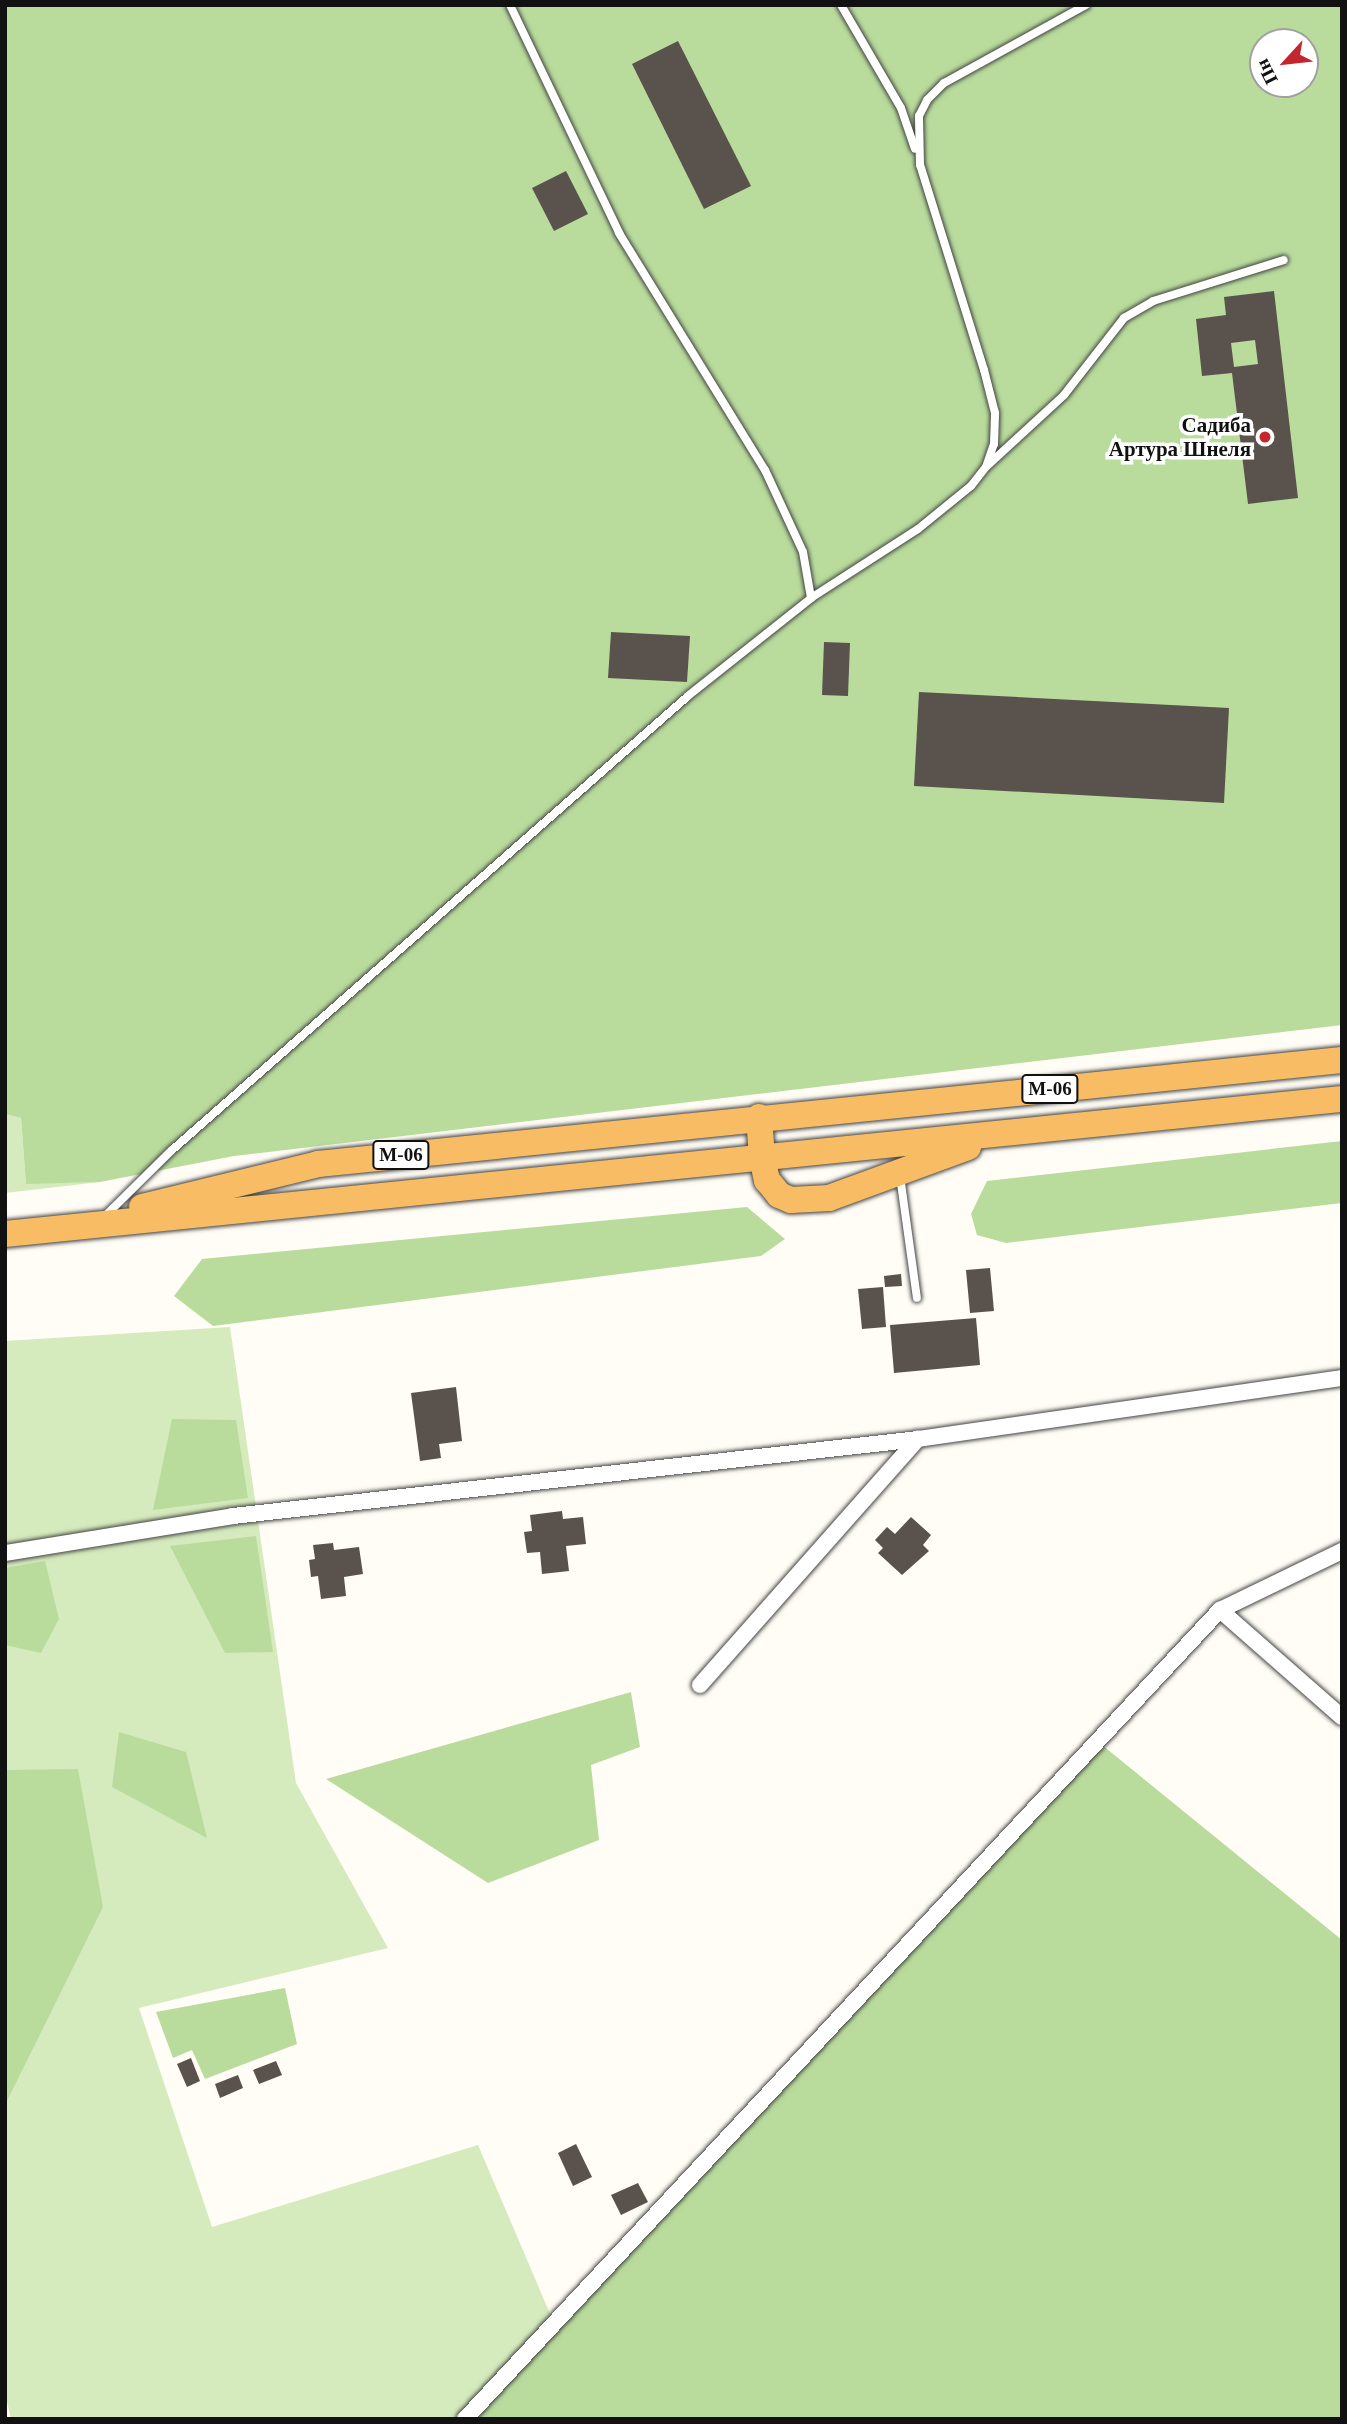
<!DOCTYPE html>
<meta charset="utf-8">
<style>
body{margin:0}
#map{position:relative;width:1347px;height:2424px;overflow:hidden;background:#fffdf5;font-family:"Times New Roman",serif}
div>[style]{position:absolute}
.green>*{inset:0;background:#d5ebbd}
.forest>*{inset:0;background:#b9dc9c}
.building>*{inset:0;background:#5a524d}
.roads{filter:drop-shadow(0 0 2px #444) drop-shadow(0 0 2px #444)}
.service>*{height:8px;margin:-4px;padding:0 4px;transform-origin:4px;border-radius:4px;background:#fff}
.minor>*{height:16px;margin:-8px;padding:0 8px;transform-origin:8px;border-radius:8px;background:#fff}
.trunk>*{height:26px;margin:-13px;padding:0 13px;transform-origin:13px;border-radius:13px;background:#f7bc64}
.dots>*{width:19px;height:19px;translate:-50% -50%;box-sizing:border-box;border:4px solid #fff;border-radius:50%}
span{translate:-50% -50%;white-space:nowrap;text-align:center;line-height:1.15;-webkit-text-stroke:7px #fff;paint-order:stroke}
.shield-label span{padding:2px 5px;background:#fff;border:2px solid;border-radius:5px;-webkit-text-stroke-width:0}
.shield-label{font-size:19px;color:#111;font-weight:700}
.poi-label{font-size:21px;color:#111;font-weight:700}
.right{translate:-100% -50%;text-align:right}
.frame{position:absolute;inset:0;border:7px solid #111;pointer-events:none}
.north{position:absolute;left:1249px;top:28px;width:70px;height:70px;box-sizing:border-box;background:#fff;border:2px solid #a0a0a0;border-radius:50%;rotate:243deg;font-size:19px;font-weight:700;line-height:28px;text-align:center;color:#111}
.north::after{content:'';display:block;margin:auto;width:24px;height:32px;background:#c4262e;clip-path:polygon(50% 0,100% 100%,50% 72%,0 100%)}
</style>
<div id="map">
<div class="green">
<i style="clip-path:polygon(5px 1114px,21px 1118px,26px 1183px,100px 1182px,5px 1193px)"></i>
<i style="clip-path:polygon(230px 1327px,296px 1783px,388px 1948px,139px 2008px,212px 2227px,478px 2145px,551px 2316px,456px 2419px,11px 2419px,5px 2393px,5px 1341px)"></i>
</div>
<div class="forest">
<i style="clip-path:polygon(evenodd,5px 5px,1342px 5px,1342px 1025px,234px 1156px,100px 1182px,26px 1184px,21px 1118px,5px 1114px,5px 5px,1263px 42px,1305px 42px,1305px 84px,1263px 84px,1263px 42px)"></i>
<i style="clip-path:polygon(1342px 1141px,1342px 1203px,1006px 1243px,977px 1235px,971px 1214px,987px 1181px)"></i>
<i style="clip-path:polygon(747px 1207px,785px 1239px,761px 1256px,213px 1326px,174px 1296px,202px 1259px)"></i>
<i style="clip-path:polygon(172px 1419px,236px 1420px,248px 1498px,153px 1510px)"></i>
<i style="clip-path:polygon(256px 1536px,273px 1652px,225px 1653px,170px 1546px)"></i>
<i style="clip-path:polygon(45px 1561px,59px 1619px,41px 1653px,5px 1645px,5px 1568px)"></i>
<i style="clip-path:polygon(631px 1692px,640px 1747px,591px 1765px,599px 1840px,488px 1883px,326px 1779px)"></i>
<i style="clip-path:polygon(119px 1732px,186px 1752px,207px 1838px,112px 1787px)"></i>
<i style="clip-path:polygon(1102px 1745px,1342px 1940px,1342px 2419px,472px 2419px)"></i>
<i style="clip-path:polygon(78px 1769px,103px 1907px,5px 2105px,5px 1770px)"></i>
<i style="clip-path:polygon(285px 1988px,297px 2044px,205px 2079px,192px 2050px,173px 2058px,156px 2012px)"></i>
</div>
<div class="building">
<i style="clip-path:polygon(678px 41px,751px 186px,704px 209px,632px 64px)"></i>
<i style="clip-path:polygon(566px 171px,588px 214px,554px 231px,532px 188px)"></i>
<i style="clip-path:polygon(evenodd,1274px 291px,1298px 498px,1248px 504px,1232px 373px,1202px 376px,1196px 319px,1226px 315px,1224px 297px,1274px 291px,1255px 340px,1258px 364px,1234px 367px,1231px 343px,1255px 340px)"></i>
<i style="clip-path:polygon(611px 632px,690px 636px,687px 682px,608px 678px)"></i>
<i style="clip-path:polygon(824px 642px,850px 643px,848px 696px,822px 695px)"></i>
<i style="clip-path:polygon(919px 692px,1229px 708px,1224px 803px,914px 786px)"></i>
<i style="clip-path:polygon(990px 1268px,994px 1311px,970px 1313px,966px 1270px)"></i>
<i style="clip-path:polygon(901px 1274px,902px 1286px,885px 1287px,884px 1276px)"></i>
<i style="clip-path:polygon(883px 1287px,886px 1327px,862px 1329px,858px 1289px)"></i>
<i style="clip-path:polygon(976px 1318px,980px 1365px,894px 1373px,890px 1325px)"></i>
<i style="clip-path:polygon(456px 1387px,462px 1441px,439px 1444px,441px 1458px,420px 1461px,411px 1393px)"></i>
<i style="clip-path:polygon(562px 1511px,563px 1519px,583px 1517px,586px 1544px,566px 1546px,569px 1571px,542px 1574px,540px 1552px,527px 1553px,524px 1532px,532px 1531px,530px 1515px)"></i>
<i style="clip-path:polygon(911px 1517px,931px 1535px,923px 1545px,929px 1551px,902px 1575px,878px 1553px,883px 1548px,875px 1540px,887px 1527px,895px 1534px)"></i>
<i style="clip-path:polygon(333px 1543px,334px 1550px,359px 1547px,363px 1574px,344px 1577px,346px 1596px,321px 1599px,318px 1576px,311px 1577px,309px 1560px,315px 1559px,313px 1545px)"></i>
<i style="clip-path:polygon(191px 2058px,200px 2081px,187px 2087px,177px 2064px)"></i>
<i style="clip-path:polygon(276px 2061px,282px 2075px,259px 2084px,253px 2070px)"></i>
<i style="clip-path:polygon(238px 2075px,243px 2088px,220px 2098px,215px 2084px)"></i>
<i style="clip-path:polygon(576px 2144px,592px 2177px,573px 2186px,558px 2153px)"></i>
<i style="clip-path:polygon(638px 2183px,648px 2202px,621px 2215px,611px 2195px)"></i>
</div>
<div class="roads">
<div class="service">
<i style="left:510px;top:5px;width:253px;rotate:64.4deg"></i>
<i style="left:619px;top:233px;width:278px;rotate:58.4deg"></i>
<i style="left:765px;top:470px;width:90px;rotate:65.1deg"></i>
<i style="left:803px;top:552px;width:47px;rotate:80.1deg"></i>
<i style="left:841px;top:5px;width:119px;rotate:59.8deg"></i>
<i style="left:901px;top:108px;width:43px;rotate:71.1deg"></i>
<i style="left:988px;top:465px;width:103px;rotate:-42.6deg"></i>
<i style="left:1064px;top:395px;width:98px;rotate:-52.1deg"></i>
<i style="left:1124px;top:318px;width:34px;rotate:-30deg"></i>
<i style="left:1153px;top:301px;width:137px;rotate:-17.4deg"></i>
<i style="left:900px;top:1176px;width:123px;rotate:82.1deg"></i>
<i style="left:104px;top:1217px;width:94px;rotate:-44.6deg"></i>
<i style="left:171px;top:1151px;width:689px;rotate:-41.35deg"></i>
<i style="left:688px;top:696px;width:157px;rotate:-38.5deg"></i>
<i style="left:811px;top:598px;width:127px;rotate:-32.8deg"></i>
<i style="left:918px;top:529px;width:68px;rotate:-39.1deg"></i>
<i style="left:971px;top:486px;width:24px;rotate:-52deg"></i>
<i style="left:986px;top:467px;width:24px;rotate:-71deg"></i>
<i style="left:994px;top:444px;width:31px;rotate:-88deg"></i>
<i style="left:995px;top:413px;width:44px;rotate:-104.3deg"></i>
<i style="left:984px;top:370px;width:215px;rotate:-107.3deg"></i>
<i style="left:920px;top:165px;width:49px;rotate:-91.2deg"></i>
<i style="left:919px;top:116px;width:18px;rotate:-63deg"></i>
<i style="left:927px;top:100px;width:24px;rotate:-45deg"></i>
<i style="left:944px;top:83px;width:162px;rotate:-28.8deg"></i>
</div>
<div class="minor">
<i style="left:5px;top:1553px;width:231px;rotate:-9.2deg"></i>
<i style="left:233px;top:1516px;width:689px;rotate:-6.41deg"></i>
<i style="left:918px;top:1439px;width:428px;rotate:-8.2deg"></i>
<i style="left:1220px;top:1610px;width:162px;rotate:41.3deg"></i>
<i style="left:700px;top:1685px;width:329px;rotate:-48.5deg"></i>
<i style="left:465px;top:2419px;width:1107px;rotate:-46.98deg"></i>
<i style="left:1220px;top:1610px;width:136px;rotate:-25.8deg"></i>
</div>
<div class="trunk">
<i style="left:759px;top:1117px;width:40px;rotate:85.7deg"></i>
<i style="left:762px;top:1157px;width:24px;rotate:78deg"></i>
<i style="left:767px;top:1180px;width:19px;rotate:51deg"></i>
<i style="left:779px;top:1195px;width:13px;rotate:23deg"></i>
<i style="left:791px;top:1200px;width:38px;rotate:-3deg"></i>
<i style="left:829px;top:1198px;width:148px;rotate:-20.1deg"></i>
<i style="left:142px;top:1207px;width:181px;rotate:-13.7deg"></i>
<i style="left:318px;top:1164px;width:1029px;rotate:-5.8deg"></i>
<i style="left:5px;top:1234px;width:1344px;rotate:-5.77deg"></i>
</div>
</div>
<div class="dots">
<i style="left:1265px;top:437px;background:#c4262e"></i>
</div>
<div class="shield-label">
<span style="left:1050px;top:1089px">М-06</span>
<span style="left:401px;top:1155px">М-06</span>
</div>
<div class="poi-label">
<span class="right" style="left:1251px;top:437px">Садиба<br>Артура Шнеля</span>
</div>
<div class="frame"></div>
<div class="north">Пн</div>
</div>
